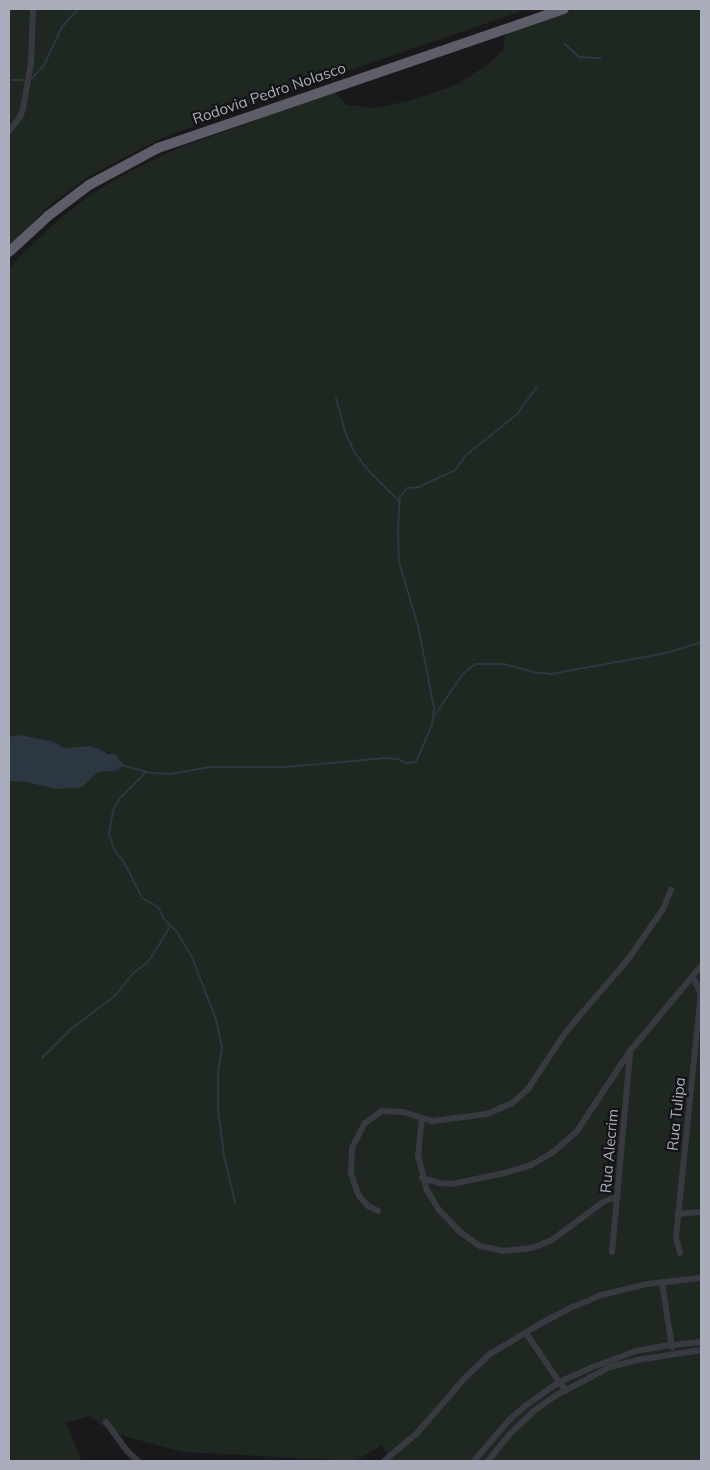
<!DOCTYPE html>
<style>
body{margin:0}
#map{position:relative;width:710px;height:1470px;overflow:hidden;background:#19181b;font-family:Mulish,sans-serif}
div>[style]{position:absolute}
.green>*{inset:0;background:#1e2720}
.water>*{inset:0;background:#2d3741}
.stream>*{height:2px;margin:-1px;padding:0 1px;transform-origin:1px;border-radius:1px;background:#2d3741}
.minor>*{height:6px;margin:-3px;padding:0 3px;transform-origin:3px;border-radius:3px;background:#393a41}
.trunk>*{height:10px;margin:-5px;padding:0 5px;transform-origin:5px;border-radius:5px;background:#5d5e69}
span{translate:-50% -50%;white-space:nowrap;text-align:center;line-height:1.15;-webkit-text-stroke:4.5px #141316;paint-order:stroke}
.street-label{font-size:15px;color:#aaaebc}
.frame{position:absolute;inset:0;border:10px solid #aaaebc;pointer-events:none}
</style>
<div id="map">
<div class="green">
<i style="clip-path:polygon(9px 9px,528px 9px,257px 102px,162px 138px,89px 176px,50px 205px,9px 247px)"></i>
<i style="clip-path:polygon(575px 9px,701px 9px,701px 1461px,386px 1461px,388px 1455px,382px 1445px,355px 1461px,182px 1452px,127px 1437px,105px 1428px,90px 1416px,66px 1423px,82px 1461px,9px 1461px,9px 781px,25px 782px,56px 789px,77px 788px,98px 772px,115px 771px,119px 761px,111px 753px,89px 746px,65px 748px,51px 741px,34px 738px,9px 737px,9px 270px,16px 260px,59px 219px,94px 192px,130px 171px,176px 149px,334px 92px,347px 105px,376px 108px,412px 100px,456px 85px,487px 65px,503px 51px,505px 34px)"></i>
</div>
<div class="water">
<i style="clip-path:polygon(19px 735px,51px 741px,65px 748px,89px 746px,100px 749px,108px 754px,116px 754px,119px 761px,123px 762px,123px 766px,115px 771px,98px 772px,83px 786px,77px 788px,56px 789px,25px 782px,9px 781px,9px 737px)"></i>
</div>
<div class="stream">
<i style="left:565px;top:44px;width:19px;rotate:43deg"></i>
<i style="left:579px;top:57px;width:22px;rotate:3deg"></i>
<i style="left:32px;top:78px;width:18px;rotate:-47deg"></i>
<i style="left:44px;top:65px;width:42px;rotate:-64.7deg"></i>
<i style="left:62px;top:27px;width:24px;rotate:-48deg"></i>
<i style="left:9px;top:80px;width:15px"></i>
<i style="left:336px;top:398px;width:35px;rotate:75deg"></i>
<i style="left:345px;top:432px;width:23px;rotate:65deg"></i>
<i style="left:355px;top:453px;width:21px;rotate:53deg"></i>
<i style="left:368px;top:470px;width:44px;rotate:45deg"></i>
<i style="left:435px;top:715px;width:48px;rotate:-56deg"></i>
<i style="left:462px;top:675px;width:17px;rotate:-40deg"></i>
<i style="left:475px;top:664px;width:29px"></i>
<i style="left:504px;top:664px;width:30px;rotate:15deg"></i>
<i style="left:533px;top:672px;width:18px;rotate:6deg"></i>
<i style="left:551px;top:674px;width:117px;rotate:-10.3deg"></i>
<i style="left:666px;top:653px;width:37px;rotate:-17deg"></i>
<i style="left:121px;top:765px;width:31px;rotate:15deg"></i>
<i style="left:151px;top:773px;width:19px;rotate:3deg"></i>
<i style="left:170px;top:774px;width:41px;rotate:-9.9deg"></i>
<i style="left:210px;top:767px;width:75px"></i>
<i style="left:285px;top:767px;width:101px;rotate:-5.1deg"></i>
<i style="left:386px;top:758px;width:12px;rotate:5deg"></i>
<i style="left:398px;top:759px;width:8px;rotate:30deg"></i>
<i style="left:405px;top:763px;width:11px;rotate:-5deg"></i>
<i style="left:416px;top:762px;width:40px;rotate:-66.6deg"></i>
<i style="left:432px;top:725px;width:17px;rotate:-83deg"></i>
<i style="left:434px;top:708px;width:84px;rotate:-101deg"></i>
<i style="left:418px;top:626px;width:67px;rotate:-106.5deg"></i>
<i style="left:399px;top:562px;width:30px;rotate:-92deg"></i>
<i style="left:398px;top:532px;width:35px;rotate:-87deg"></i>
<i style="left:400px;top:497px;width:11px;rotate:-52deg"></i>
<i style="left:407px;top:488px;width:12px;rotate:-5deg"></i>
<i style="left:419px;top:487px;width:40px;rotate:-25deg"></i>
<i style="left:455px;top:470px;width:17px;rotate:-54deg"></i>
<i style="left:465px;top:456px;width:67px;rotate:-38.9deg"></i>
<i style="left:517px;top:414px;width:34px;rotate:-54deg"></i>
<i style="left:146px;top:772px;width:38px;rotate:135deg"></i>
<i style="left:119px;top:799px;width:13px;rotate:117deg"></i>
<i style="left:113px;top:811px;width:23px;rotate:100deg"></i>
<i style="left:109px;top:834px;width:18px;rotate:71deg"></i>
<i style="left:115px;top:851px;width:14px;rotate:51deg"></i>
<i style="left:124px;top:862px;width:40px;rotate:63.4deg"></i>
<i style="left:142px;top:898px;width:18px;rotate:29deg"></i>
<i style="left:158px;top:907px;width:13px;rotate:63deg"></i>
<i style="left:164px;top:919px;width:18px;rotate:45deg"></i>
<i style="left:177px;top:932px;width:27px;rotate:59deg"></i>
<i style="left:191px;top:955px;width:69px;rotate:68.7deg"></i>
<i style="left:216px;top:1019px;width:29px;rotate:78deg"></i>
<i style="left:222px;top:1047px;width:26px;rotate:99deg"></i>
<i style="left:218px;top:1073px;width:36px;rotate:90deg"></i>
<i style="left:218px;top:1109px;width:47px;rotate:82.7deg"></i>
<i style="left:224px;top:1156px;width:47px;rotate:76.6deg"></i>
<i style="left:42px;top:1058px;width:41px;rotate:-45deg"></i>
<i style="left:71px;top:1029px;width:56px;rotate:-37.1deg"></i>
<i style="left:116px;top:995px;width:28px;rotate:-52deg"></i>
<i style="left:133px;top:973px;width:17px;rotate:-36deg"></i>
<i style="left:147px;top:963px;width:12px;rotate:-55deg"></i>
<i style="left:154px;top:953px;width:31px;rotate:-59deg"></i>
</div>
<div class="minor">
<i style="left:9px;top:131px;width:18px;rotate:-52deg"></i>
<i style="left:20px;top:117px;width:9px;rotate:-69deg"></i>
<i style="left:23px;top:109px;width:47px;rotate:-80.1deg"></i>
<i style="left:31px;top:63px;width:54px;rotate:-87.9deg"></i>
<i style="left:422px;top:1118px;width:37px;rotate:96deg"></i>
<i style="left:418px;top:1155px;width:36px;rotate:76deg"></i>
<i style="left:427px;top:1190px;width:23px;rotate:59deg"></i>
<i style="left:439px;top:1210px;width:29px;rotate:46deg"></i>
<i style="left:459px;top:1231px;width:26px;rotate:36deg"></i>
<i style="left:480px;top:1246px;width:24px;rotate:12deg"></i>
<i style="left:503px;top:1251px;width:29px;rotate:-6deg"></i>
<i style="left:532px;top:1248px;width:22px;rotate:-22deg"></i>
<i style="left:552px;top:1240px;width:64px;rotate:-36.7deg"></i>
<i style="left:603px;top:1202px;width:16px;rotate:-22deg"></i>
<i style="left:422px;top:1178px;width:18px;rotate:16deg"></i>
<i style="left:439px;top:1183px;width:13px;rotate:4deg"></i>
<i style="left:452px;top:1184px;width:54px;rotate:-11.7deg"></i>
<i style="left:505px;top:1173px;width:27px;rotate:-17deg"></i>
<i style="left:531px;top:1165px;width:24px;rotate:-30deg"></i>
<i style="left:552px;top:1153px;width:33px;rotate:-41deg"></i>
<i style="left:577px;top:1131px;width:96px;rotate:-56.5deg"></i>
<i style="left:630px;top:1051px;width:111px;rotate:-50.1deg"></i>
<i style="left:378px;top:1211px;width:11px;rotate:-153deg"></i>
<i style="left:368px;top:1206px;width:13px;rotate:-132deg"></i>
<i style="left:359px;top:1196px;width:23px;rotate:-110deg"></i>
<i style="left:351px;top:1174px;width:26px;rotate:-88deg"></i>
<i style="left:352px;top:1148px;width:28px;rotate:-63deg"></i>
<i style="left:365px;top:1123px;width:21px;rotate:-35deg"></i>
<i style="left:382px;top:1111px;width:21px;rotate:3deg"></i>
<i style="left:403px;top:1112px;width:31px;rotate:17deg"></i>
<i style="left:433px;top:1121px;width:54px;rotate:-7.4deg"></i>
<i style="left:487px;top:1114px;width:26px;rotate:-23deg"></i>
<i style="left:511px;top:1104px;width:23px;rotate:-41deg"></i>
<i style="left:528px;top:1089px;width:67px;rotate:-56.5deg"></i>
<i style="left:565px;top:1033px;width:99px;rotate:-49.5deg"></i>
<i style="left:629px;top:958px;width:60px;rotate:-55.2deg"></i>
<i style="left:663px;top:909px;width:21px;rotate:-67deg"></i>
<i style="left:678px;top:1214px;width:23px;rotate:-5deg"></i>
<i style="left:612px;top:1252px;width:200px;rotate:-84.8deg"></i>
<i style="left:680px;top:1253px;width:16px;rotate:-105deg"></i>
<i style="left:676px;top:1238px;width:11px;rotate:-85deg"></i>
<i style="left:677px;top:1227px;width:228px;rotate:-84.2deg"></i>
<i style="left:700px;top:1000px;width:9px;rotate:-90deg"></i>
<i style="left:700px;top:991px;width:15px;rotate:-118deg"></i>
<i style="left:662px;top:1282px;width:66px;rotate:81.3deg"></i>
<i style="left:526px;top:1333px;width:59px;rotate:56deg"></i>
<i style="left:559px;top:1382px;width:11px;rotate:49deg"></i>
<i style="left:106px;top:1422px;width:36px;rotate:54deg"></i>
<i style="left:127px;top:1451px;width:15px;rotate:42deg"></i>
<i style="left:384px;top:1461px;width:43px;rotate:-40.3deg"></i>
<i style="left:417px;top:1433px;width:73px;rotate:-48.9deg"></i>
<i style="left:465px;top:1378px;width:35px;rotate:-44deg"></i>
<i style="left:490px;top:1354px;width:56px;rotate:-31.1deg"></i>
<i style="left:538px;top:1325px;width:34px;rotate:-28deg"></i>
<i style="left:568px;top:1309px;width:36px;rotate:-23deg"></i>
<i style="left:601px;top:1295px;width:47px;rotate:-13.4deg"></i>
<i style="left:647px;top:1284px;width:54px;rotate:-6.3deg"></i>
<i style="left:474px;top:1461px;width:54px;rotate:-49.5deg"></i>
<i style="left:509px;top:1420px;width:21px;rotate:-41deg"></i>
<i style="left:525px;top:1406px;width:42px;rotate:-35.2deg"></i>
<i style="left:559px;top:1382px;width:34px;rotate:-24deg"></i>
<i style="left:590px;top:1368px;width:49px;rotate:-20.3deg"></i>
<i style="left:636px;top:1351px;width:27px;rotate:-10deg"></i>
<i style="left:663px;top:1346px;width:38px;rotate:-6deg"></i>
<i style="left:488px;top:1461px;width:33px;rotate:-51deg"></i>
<i style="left:509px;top:1435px;width:36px;rotate:-44deg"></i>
<i style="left:535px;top:1410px;width:28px;rotate:-35deg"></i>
<i style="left:558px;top:1394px;width:35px;rotate:-27deg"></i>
<i style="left:589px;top:1378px;width:24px;rotate:-28deg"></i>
<i style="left:610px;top:1367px;width:34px;rotate:-14deg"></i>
<i style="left:643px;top:1359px;width:59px;rotate:-8.8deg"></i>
</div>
<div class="trunk">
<i style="left:9px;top:252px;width:53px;rotate:-42.7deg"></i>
<i style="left:48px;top:216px;width:51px;rotate:-37.1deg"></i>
<i style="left:89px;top:185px;width:78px;rotate:-28.2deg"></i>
<i style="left:158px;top:148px;width:429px;rotate:-18.9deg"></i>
</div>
<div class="street-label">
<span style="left:269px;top:93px;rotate:-19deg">Rodovia Pedro Nolasco</span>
<span style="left:676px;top:1114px;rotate:-84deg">Rua Tulipa</span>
<span style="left:609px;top:1151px;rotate:-85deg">Rua Alecrim</span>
</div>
<div class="frame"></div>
</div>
